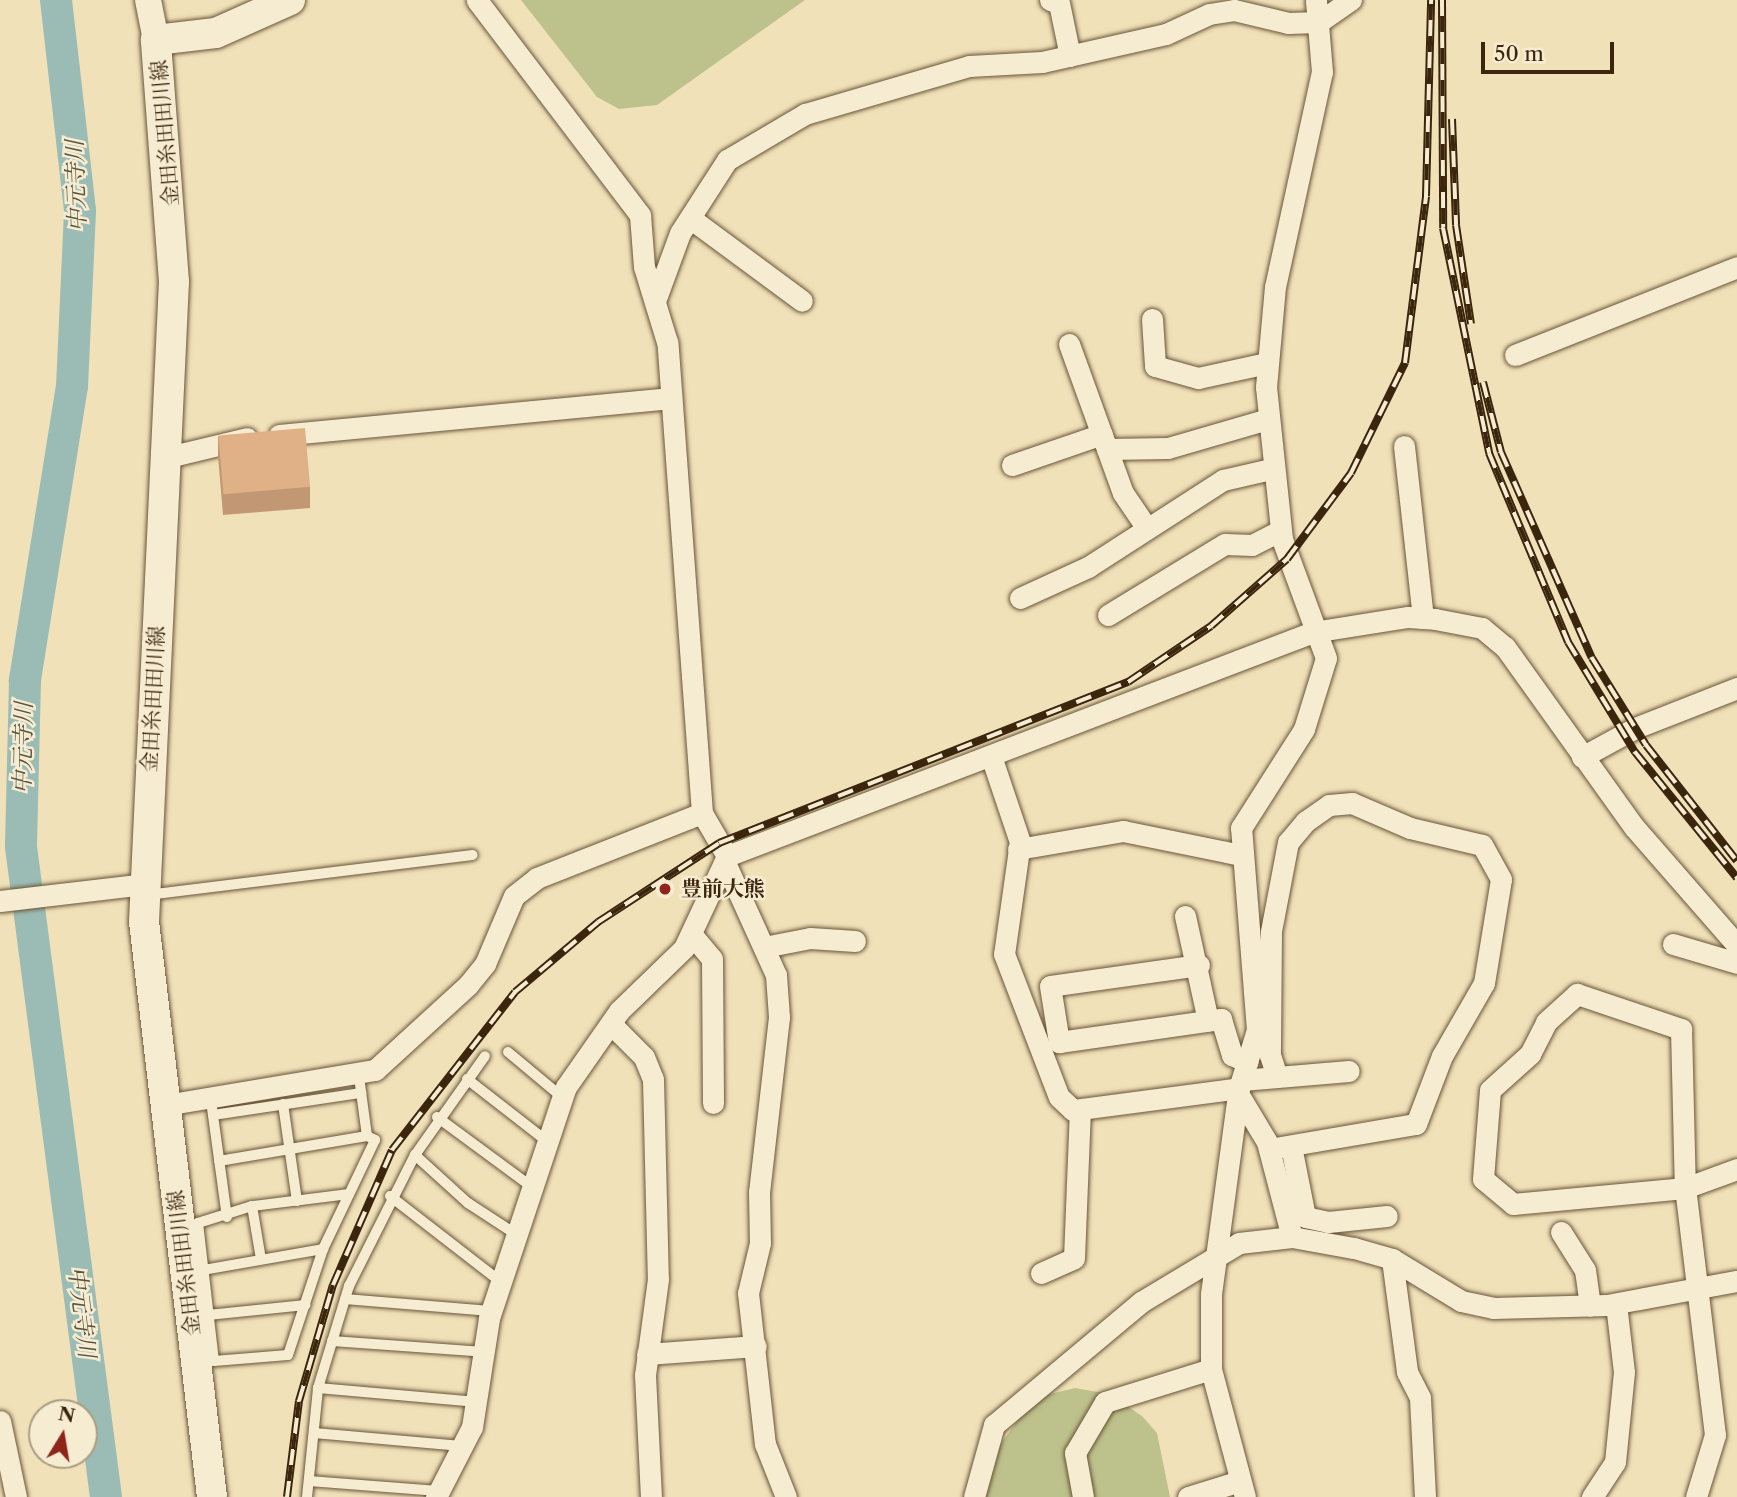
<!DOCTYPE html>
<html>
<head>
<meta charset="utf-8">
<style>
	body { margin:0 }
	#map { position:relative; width:1737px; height:1497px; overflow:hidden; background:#f1e1b9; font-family:"Libre Caslon Text","Noto Serif JP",serif }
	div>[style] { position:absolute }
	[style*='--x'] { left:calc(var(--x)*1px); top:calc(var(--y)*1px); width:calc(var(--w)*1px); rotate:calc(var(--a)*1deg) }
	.green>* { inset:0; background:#bdc28c }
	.river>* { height:32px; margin:-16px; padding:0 16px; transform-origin:16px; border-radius:16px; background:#9bbcb5 }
	.roads { filter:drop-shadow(0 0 2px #685538) drop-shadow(0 0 2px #685538) }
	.service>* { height:10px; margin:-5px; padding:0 5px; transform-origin:5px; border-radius:5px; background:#f6ecd2 }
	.minor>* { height:21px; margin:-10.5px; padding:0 10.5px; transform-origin:10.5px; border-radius:10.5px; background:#f6ecd2 }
	.tertiary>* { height:26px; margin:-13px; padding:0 13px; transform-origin:13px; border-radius:13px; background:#f6ecd2 }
	.secondary>* { height:30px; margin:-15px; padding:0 15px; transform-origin:15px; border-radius:15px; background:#f6ecd2 }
	.rail>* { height:8px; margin-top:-4px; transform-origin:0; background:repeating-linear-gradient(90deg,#f6ecd2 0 16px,#3b260d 0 32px); box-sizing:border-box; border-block:2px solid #3b260d }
	.wall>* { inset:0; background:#c19873 }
	.building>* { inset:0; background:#e0b186; transform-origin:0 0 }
	.dots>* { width:19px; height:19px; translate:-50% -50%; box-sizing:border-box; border:4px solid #f6ecd2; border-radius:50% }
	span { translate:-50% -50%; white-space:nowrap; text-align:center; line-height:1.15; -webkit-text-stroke:5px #f6ecd2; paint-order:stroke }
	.street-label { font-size:21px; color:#3b260d }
	.poi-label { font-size:21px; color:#3b260d; font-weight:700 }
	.left { translate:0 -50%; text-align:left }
	.water-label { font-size:23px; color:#58533f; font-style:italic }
	.north { position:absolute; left:28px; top:1399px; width:70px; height:70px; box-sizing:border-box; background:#f6ecd2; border:2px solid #ab9d83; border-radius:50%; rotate:11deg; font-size:19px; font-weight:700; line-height:28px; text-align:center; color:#3b260d }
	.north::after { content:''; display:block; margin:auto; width:24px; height:32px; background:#8f2418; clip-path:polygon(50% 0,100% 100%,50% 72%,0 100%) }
	.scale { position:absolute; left:1481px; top:42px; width:133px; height:32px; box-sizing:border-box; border:4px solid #3b260d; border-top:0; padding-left:9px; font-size:21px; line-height:24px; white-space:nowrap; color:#3b260d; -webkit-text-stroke:5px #f6ecd2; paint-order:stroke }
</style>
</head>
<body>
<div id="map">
	<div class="green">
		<div style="clip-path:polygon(521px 0,805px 0,657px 105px,619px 109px,597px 97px)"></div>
		<div style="clip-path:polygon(1075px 1388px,1109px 1394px,1142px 1416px,1157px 1433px,1170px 1497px,963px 1497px,1028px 1406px,1042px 1396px)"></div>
	</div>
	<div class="river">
		<div style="--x:56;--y:0;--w:212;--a:83.5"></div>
		<div style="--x:80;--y:211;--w:175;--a:92.6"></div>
		<div style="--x:72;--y:386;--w:299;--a:99.1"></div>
		<div style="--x:25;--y:681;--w:166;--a:91.4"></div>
		<div style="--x:21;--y:847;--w:656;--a:82.55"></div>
	</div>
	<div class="roads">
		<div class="service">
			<div style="--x:147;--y:895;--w:328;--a:-7"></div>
			<div style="--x:508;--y:1052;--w:70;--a:39.8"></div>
			<div style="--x:467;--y:1079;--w:103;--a:37.9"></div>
			<div style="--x:283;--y:1104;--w:98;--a:81.8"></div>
			<div style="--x:212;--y:1108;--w:110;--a:82.2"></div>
			<div style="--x:213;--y:1115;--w:150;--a:-8.5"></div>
			<div style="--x:437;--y:1117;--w:118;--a:36.4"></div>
			<div style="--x:415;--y:1155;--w:72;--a:42.2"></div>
			<div style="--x:468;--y:1203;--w:59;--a:33.1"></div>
			<div style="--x:219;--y:1161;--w:150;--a:-9.6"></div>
			<div style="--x:349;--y:1194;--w:98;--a:172.9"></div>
			<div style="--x:252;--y:1206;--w:57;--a:162.5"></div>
			<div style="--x:198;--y:1223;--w:139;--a:83.4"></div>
			<div style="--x:214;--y:1361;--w:74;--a:-4.6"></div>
			<div style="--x:288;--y:1355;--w:112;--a:-71.7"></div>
			<div style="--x:323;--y:1249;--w:121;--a:-64.5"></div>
			<div style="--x:375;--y:1140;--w:9;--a:-153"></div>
			<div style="--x:367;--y:1136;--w:60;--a:-97.7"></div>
			<div style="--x:390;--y:1196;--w:140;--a:37.8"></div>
			<div style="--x:252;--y:1206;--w:54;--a:80.4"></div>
			<div style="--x:203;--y:1270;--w:122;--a:-9.9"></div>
			<div style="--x:345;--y:1299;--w:146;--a:4.7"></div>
			<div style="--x:208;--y:1315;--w:98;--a:-5.9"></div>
			<div style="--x:332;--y:1341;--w:152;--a:4.1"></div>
			<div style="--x:318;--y:1388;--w:160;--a:5"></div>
			<div style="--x:314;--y:1433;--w:151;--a:5"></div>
			<div style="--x:309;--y:1481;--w:130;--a:4.4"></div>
			<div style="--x:307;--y:1497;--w:110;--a:-84.2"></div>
			<div style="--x:318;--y:1388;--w:107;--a:-73.1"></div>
			<div style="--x:349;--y:1286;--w:147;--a:-63.3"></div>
			<div style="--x:415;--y:1155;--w:121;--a:-54.7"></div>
		</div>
		<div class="minor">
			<div style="--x:1050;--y:0;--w:9;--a:18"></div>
			<div style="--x:1059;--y:3;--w:54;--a:78.3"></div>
			<div style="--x:690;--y:218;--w:139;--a:36.5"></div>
			<div style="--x:655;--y:301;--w:72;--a:-69.8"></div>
			<div style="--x:680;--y:233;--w:87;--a:-57.2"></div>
			<div style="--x:727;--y:160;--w:91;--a:-30.5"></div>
			<div style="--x:805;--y:114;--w:171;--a:-16.3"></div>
			<div style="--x:969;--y:66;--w:73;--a:-3.1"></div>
			<div style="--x:1042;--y:62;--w:127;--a:-12.7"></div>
			<div style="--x:1166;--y:34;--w:47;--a:-24.9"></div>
			<div style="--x:1209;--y:14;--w:25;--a:-9"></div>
			<div style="--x:1234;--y:10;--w:56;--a:13.5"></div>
			<div style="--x:1288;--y:23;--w:31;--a:-2"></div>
			<div style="--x:1319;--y:22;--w:39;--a:-35"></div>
			<div style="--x:1152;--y:319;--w:47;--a:86.3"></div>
			<div style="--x:1155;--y:366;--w:45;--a:15.6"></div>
			<div style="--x:1198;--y:378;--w:71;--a:-12.3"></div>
			<div style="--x:1069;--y:344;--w:158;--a:70.1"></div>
			<div style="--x:1123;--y:493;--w:41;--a:55.9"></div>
			<div style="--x:1515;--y:355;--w:239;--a:-21.6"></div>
			<div style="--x:279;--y:435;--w:394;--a:-5.4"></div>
			<div style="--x:1404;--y:446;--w:173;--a:83.7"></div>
			<div style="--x:1107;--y:449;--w:61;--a:-0.9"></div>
			<div style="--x:1168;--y:448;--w:104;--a:-16.2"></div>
			<div style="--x:168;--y:457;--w:81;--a:-13.5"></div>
			<div style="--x:1012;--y:465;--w:95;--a:-19"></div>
			<div style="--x:1020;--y:598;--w:75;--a:-24.5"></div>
			<div style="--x:1088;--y:567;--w:161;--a:-32.8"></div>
			<div style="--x:1223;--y:480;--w:49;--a:-12.9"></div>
			<div style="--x:1108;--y:615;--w:137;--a:-31.3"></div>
			<div style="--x:1225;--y:544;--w:27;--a:2"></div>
			<div style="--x:1252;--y:545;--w:31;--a:-27"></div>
			<div style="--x:991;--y:756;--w:91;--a:71.4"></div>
			<div style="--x:1020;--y:842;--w:113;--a:98.1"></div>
			<div style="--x:1004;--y:954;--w:153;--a:69"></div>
			<div style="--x:1059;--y:1097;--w:19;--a:43"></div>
			<div style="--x:1073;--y:1110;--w:167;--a:-7.5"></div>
			<div style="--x:1582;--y:757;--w:60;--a:-28.7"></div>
			<div style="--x:1635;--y:728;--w:110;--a:-21.4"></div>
			<div style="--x:1018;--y:849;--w:107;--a:-9.7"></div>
			<div style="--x:1123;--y:831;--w:120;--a:11.5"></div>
			<div style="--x:727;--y:856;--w:627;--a:-20.92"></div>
			<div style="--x:1313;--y:632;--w:96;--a:-9"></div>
			<div style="--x:1408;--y:617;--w:27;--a:4"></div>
			<div style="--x:1435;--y:619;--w:48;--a:10.8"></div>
			<div style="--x:1482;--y:628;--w:30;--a:40"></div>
			<div style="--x:1505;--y:647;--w:221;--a:54.4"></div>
			<div style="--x:1634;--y:827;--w:157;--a:48.9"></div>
			<div style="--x:727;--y:867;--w:119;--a:65.6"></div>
			<div style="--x:776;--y:975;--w:42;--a:85.9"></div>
			<div style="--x:779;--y:1017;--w:176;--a:96.5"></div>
			<div style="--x:759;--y:1192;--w:51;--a:88.9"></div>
			<div style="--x:760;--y:1243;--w:51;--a:103.5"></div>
			<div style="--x:748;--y:1293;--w:152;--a:83.6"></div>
			<div style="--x:765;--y:1444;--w:57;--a:68.4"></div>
			<div style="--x:0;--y:901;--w:145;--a:-6.7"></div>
			<div style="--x:1185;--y:916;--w:107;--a:77.6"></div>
			<div style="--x:692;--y:935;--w:31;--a:50"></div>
			<div style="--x:712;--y:959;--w:144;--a:89.6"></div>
			<div style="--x:1673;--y:944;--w:67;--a:16.5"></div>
			<div style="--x:764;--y:947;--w:47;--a:-11.1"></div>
			<div style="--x:810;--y:938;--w:45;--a:3.8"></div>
			<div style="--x:1199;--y:965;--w:150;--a:172"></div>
			<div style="--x:1050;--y:986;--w:57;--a:80.9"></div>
			<div style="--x:1059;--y:1042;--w:164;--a:-8.1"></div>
			<div style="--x:1221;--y:1019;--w:38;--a:73"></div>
			<div style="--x:1232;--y:1055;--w:17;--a:25"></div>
			<div style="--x:1577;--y:994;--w:110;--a:18.6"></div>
			<div style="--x:1681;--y:1029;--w:159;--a:88.6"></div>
			<div style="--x:1685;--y:1188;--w:173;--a:174.7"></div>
			<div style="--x:1513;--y:1204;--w:39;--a:-140"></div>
			<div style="--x:1483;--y:1179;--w:89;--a:-85.5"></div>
			<div style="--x:1490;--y:1090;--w:54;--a:-42"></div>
			<div style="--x:1530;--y:1054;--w:36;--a:-63"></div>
			<div style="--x:1546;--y:1022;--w:42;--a:-42.1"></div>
			<div style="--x:612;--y:1025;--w:45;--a:45"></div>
			<div style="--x:644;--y:1057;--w:24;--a:68"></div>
			<div style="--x:653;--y:1079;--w:200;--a:88.6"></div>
			<div style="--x:658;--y:1279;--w:97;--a:97.7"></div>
			<div style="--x:645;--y:1375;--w:122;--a:87.2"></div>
			<div style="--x:1242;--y:1080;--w:107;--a:-4.8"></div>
			<div style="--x:1240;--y:1097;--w:52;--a:59"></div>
			<div style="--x:1267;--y:1142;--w:98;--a:75.3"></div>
			<div style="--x:165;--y:1105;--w:213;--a:-9.5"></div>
			<div style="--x:375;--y:1070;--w:126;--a:-42.4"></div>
			<div style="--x:468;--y:985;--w:27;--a:-51"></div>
			<div style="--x:485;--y:964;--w:74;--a:-66.9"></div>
			<div style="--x:514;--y:896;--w:29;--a:-38"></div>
			<div style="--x:537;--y:878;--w:177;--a:-21.5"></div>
			<div style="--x:1291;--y:1146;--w:72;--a:78.8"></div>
			<div style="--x:1305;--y:1217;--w:24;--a:12"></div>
			<div style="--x:1328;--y:1222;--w:59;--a:-5.8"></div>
			<div style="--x:1269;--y:1149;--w:149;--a:-9.7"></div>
			<div style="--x:1416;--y:1124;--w:73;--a:-69.1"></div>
			<div style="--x:1442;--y:1056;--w:84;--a:-60.1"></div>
			<div style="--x:1484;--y:983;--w:105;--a:-80.7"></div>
			<div style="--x:1501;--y:879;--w:39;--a:-119"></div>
			<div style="--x:1482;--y:845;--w:74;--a:-166.7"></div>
			<div style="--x:1410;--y:828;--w:63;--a:-156.7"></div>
			<div style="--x:1352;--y:803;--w:23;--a:175"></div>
			<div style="--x:1329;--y:805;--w:29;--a:145"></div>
			<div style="--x:1305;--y:822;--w:26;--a:130"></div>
			<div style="--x:1288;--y:842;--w:91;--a:100.8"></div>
			<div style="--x:1271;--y:931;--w:124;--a:90.5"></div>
			<div style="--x:1270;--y:1055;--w:23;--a:72"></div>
			<div style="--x:1561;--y:1232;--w:45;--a:57.7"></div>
			<div style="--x:1585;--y:1270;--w:36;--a:82"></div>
			<div style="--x:1392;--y:1259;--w:114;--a:82.4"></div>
			<div style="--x:1407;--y:1372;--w:29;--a:63"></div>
			<div style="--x:1420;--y:1398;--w:99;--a:87.1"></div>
			<div style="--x:1041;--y:1273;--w:36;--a:-24"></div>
			<div style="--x:1074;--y:1258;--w:148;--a:-87.7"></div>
			<div style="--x:647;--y:1354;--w:109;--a:-4.2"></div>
			<div style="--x:0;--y:1421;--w:78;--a:78.1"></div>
			<div style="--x:436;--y:1497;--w:79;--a:-62.8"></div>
			<div style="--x:472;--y:1427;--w:110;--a:-81.1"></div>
			<div style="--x:489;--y:1318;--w:243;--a:-71.6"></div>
			<div style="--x:566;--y:1087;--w:93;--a:-55.1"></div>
			<div style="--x:619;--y:1011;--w:91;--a:-44.1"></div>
			<div style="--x:684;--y:948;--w:102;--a:-64.9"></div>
			<div style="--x:727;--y:856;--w:50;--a:-120.2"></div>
			<div style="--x:702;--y:813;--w:472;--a:-94.2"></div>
			<div style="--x:667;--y:342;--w:78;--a:-107"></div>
			<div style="--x:644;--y:267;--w:52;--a:-94.4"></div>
			<div style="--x:640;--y:215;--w:270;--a:-127.2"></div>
			<div style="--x:974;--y:1497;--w:75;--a:-74.5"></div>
			<div style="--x:994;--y:1425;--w:192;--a:-39.9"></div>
			<div style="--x:1141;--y:1302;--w:114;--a:-31"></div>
			<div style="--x:1239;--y:1243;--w:53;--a:-6.5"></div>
			<div style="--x:1292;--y:1237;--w:63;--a:10.1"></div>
			<div style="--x:1354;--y:1248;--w:40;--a:16"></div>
			<div style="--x:1392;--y:1259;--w:81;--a:31.3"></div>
			<div style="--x:1461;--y:1301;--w:33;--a:12"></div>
			<div style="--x:1493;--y:1308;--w:114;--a:-1.5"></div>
			<div style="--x:1607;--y:1305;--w:132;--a:-10.5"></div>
			<div style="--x:1083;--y:1497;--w:45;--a:-100.3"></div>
			<div style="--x:1075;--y:1453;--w:59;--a:-59.5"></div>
			<div style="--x:1105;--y:1402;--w:111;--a:-17.3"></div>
			<div style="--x:1188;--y:1497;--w:54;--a:-17.1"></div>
			<div style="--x:1245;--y:1497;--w:132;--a:-104.9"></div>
			<div style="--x:1211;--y:1369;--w:75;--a:-90"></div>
			<div style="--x:1211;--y:1294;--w:208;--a:-82.3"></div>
			<div style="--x:1239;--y:1088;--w:61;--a:-72.8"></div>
			<div style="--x:1257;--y:1030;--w:203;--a:-94.5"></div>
			<div style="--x:1241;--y:828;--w:117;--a:-57.5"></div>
			<div style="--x:1304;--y:729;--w:74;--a:-72.8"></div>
			<div style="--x:1326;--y:658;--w:127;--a:-110.3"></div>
			<div style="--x:1282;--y:539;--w:153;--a:-96"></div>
			<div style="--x:1266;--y:387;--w:100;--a:-84.9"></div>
			<div style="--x:1275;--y:287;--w:220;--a:-77.7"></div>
			<div style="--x:1322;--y:72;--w:72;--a:-94.8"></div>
			<div style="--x:1592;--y:1497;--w:42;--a:-56.7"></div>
			<div style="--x:1615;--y:1462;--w:90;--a:-84.3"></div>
			<div style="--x:1624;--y:1372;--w:68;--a:-96.7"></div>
			<div style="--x:1696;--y:1497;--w:65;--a:-73"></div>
			<div style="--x:1715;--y:1435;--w:249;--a:-96.9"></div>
			<div style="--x:1685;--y:1188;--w:55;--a:-20.1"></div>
		</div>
		<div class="tertiary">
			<div style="--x:148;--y:0;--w:41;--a:78.7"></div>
		</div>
		<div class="secondary">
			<div style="--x:212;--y:1497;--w:579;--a:-96.74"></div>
			<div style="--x:144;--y:922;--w:641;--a:-87.32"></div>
			<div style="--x:174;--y:282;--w:243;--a:-94.3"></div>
			<div style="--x:156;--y:40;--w:60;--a:-6.7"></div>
			<div style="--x:216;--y:33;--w:81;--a:-24"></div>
		</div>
	</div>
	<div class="rail">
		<div style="--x:1442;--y:0;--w:228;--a:89.7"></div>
		<div style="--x:1443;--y:228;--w:230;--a:78.4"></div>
		<div style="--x:1489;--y:453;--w:205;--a:67.3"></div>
		<div style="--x:1568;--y:642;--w:129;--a:58.7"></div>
		<div style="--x:1635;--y:752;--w:162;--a:51"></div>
		<div style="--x:1452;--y:119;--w:106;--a:87.8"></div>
		<div style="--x:1456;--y:225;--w:100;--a:81.4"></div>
		<div style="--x:1483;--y:382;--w:72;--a:75.6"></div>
		<div style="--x:1501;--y:452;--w:225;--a:66.2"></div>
		<div style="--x:1592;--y:658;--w:102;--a:58.2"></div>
		<div style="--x:1646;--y:745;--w:147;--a:51.9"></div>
		<div style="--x:287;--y:1497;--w:97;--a:-82.9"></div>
		<div style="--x:299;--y:1401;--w:121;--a:-73.7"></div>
		<div style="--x:333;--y:1285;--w:147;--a:-66.4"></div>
		<div style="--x:392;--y:1150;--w:200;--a:-52.1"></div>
		<div style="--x:515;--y:992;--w:109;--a:-40.1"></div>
		<div style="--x:598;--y:922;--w:145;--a:-33.1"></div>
		<div style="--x:719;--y:843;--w:440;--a:-21.5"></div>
		<div style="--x:1128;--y:682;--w:100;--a:-34"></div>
		<div style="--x:1211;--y:626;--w:101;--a:-41.4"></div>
		<div style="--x:1287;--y:559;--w:107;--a:-53.3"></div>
		<div style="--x:1351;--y:473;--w:123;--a:-63.9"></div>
		<div style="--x:1405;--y:363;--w:168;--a:-82.8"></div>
		<div style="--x:1426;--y:196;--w:196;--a:-88.5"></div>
	</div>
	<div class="wall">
		<div style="clip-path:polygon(218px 436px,310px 487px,310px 508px,223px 515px,218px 456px)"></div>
	</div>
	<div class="building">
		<div style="left:305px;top:428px;width:59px;height:87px;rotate:85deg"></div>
	</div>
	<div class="dots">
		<div style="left:665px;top:889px;background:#8f2418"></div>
	</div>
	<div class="street-label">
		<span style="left:165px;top:133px;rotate:-95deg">金田糸田田川線</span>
		<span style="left:153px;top:699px;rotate:-87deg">金田糸田田川線</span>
		<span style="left:184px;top:1263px;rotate:-97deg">金田糸田田川線</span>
	</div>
	<div class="poi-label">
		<span class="left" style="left:681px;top:889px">豊前大熊</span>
	</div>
	<div class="water-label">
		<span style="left:76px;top:186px;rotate:-92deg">中元寺川</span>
		<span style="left:23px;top:748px;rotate:-89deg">中元寺川</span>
		<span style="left:82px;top:1312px;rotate:83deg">中元寺川</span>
	</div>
	<div class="north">N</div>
	<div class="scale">50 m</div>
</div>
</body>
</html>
